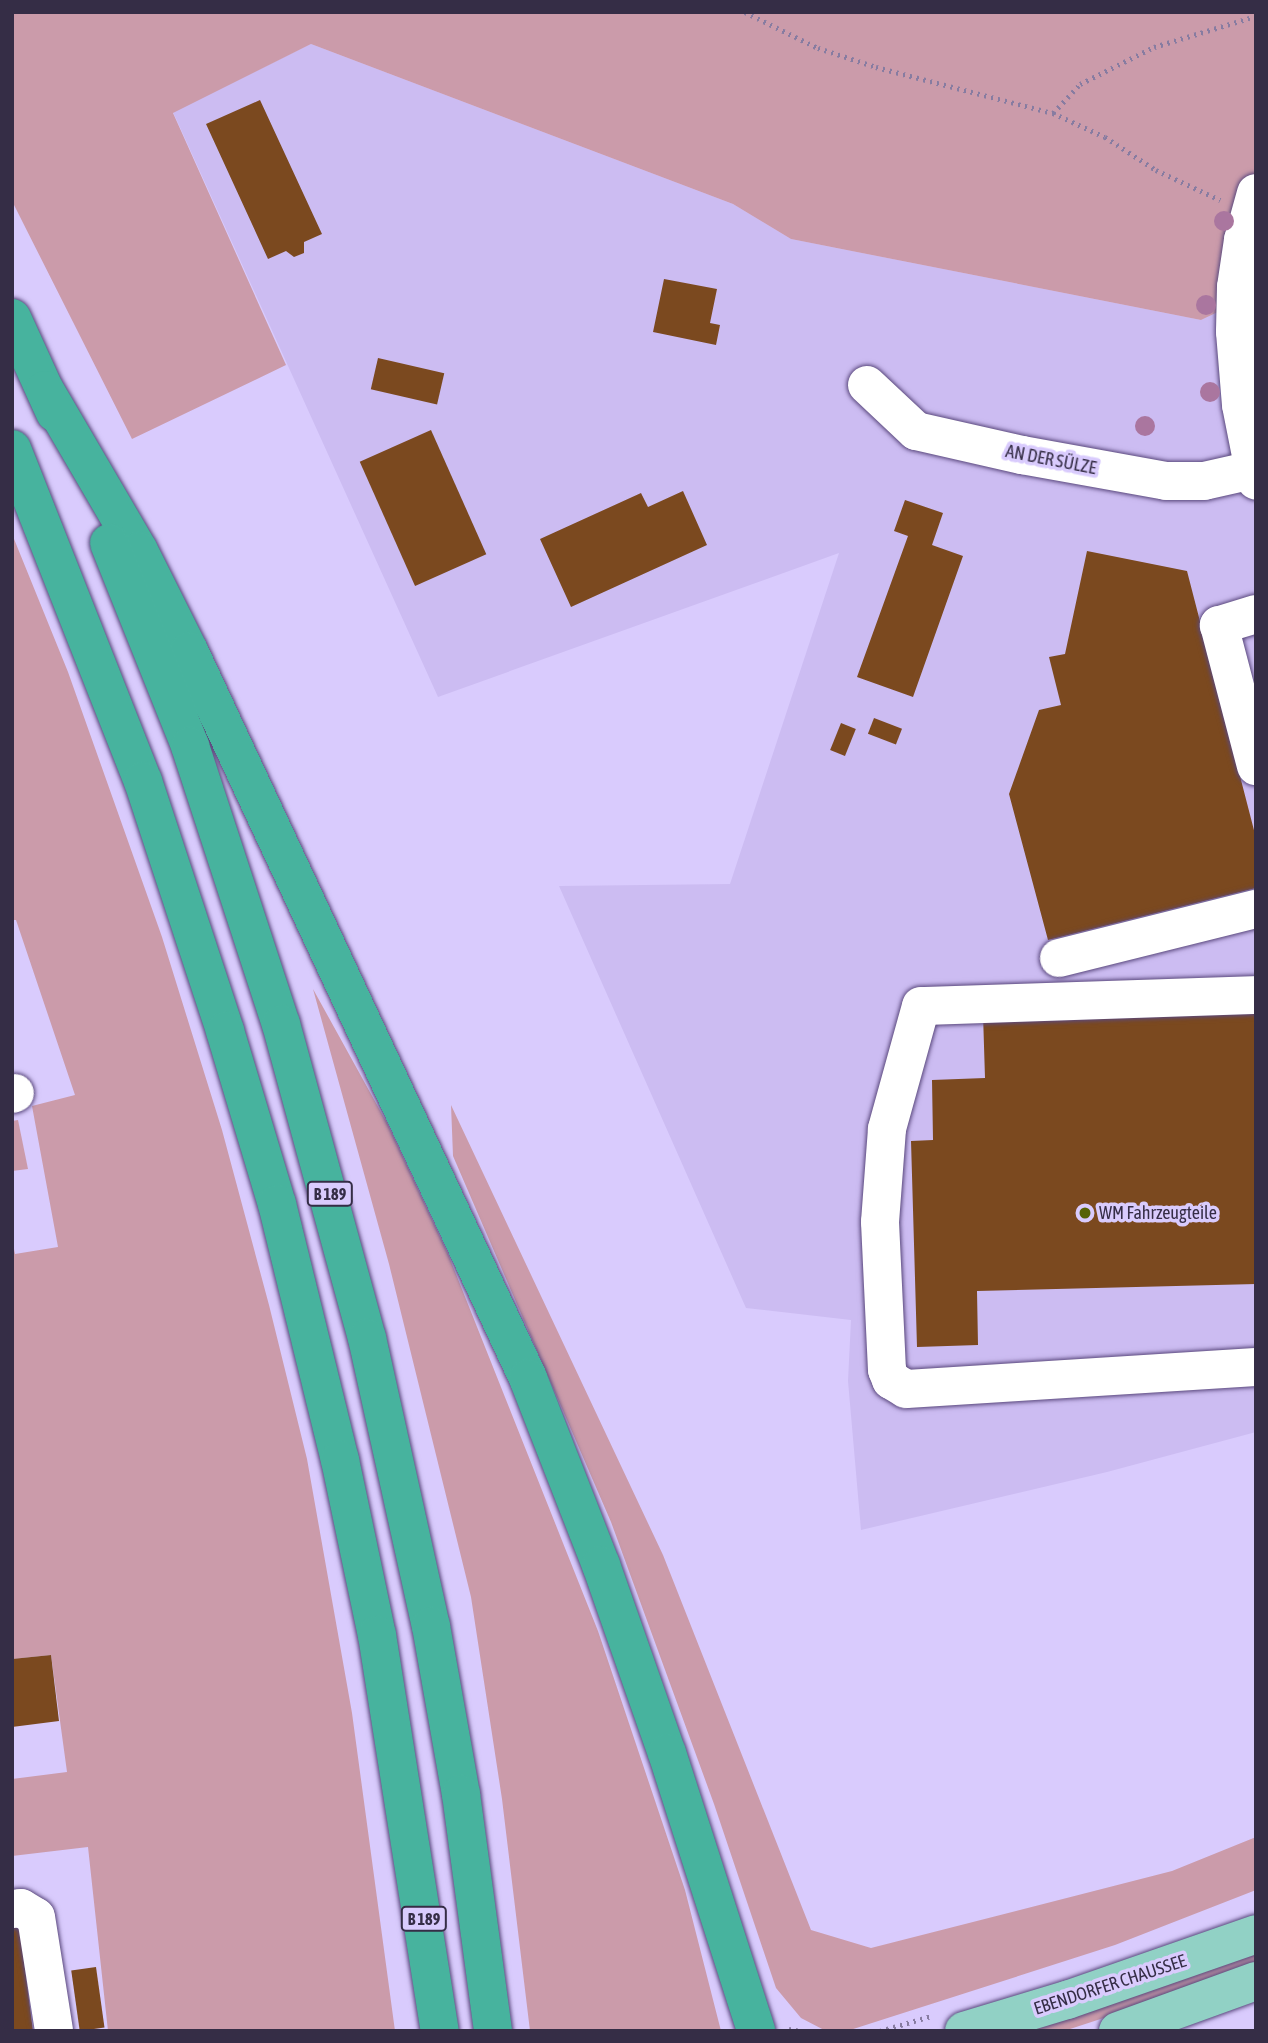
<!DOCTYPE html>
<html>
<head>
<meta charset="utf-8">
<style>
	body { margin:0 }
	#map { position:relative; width:1268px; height:2043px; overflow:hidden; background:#d9cbfd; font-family:"Asap Condensed",sans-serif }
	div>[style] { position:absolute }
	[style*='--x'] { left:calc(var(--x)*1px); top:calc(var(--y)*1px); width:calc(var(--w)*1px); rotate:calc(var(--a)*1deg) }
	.built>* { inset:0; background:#ccbcf2 }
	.green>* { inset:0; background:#cb9baa }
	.building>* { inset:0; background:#7b491f; transform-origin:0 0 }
	.path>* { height:4.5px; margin-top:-2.25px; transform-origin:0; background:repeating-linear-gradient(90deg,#877ca1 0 2px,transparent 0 7px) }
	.roads { filter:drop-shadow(0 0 2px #5a487d) drop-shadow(0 0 2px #5a487d) }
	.minor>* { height:38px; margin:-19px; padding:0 19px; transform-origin:19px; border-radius:19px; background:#fff }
	.major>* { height:38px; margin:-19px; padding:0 19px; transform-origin:19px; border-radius:19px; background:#91d1c5 }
	.highway>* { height:38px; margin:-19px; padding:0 19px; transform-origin:19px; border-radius:19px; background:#47b39e }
	.trees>* { width:20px; height:20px; margin:-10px; border-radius:50%; background:#aa769f }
	.dots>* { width:19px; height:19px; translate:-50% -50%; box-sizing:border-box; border:4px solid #d9cbfd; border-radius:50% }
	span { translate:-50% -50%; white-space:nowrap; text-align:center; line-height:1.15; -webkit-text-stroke:7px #d9cbfd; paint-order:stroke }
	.shield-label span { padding:2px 5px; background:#d9cbfd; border:2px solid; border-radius:5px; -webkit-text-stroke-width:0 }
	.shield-label { font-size:16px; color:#352d46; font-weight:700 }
	.street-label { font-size:18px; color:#352d46 }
	.poi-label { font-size:18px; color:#352d46 }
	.left { translate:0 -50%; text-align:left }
	.frame { position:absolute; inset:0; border:14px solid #352d46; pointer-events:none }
</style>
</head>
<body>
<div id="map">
	<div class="built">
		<div style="clip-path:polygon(311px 44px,733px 204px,791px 239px,1201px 320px,1256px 294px,1256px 1432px,1107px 1472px,861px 1530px,848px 1381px,851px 1320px,746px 1308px,559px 886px,730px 884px,839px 553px,438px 697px,173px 112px)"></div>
	</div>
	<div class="green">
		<div style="clip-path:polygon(12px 12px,1256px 12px,1256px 294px,1201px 320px,791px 239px,733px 204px,311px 44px,173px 113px,286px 365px,132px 439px,12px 201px)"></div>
		<div style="clip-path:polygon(12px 534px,68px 672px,162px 937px,222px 1130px,269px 1305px,307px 1459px,352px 1713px,395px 2031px,108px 2031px,88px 1847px,12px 1856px,12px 1779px,67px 1772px,51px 1655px,12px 1659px,12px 1239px,15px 1254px,58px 1247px,32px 1106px,75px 1095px,16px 920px,12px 920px)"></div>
		<div style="clip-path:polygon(313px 989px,387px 1123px,448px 1254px,598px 1631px,685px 1890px,721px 2031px,530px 2031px,502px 1799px,471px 1597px,389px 1264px)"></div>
		<div style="clip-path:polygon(451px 1105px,663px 1555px,811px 1930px,871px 1948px,1172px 1871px,1256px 1837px,1256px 1890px,1115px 1945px,847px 2031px,826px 2031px,801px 2018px,776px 1988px,714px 1804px,611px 1522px,453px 1156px)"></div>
		<div style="clip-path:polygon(18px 1120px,28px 1169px,12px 1171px,12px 1121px)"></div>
		<div style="clip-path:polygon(1256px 1951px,1256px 1963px,1134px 2008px,1064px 2031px,1020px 2031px)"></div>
	</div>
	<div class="building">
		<div style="clip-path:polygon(260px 100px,322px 234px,304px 242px,304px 253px,294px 257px,286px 251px,268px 259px,206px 124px)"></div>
		<div style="clip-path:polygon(664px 279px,717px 289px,710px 323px,720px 325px,716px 345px,653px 332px)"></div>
		<div style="left:378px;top:358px;width:68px;height:32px;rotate:13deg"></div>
		<div style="left:431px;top:430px;width:136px;height:78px;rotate:66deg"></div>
		<div style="clip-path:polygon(683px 491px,707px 545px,571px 607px,540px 539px,641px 493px,648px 507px)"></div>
		<div style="clip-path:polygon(905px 500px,943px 513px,932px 545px,963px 556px,913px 697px,857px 677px,908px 536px,894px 531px)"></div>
		<div style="clip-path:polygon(1087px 551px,1187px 571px,1256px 838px,1256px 888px,1048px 940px,1009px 794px,1039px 710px,1061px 705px,1049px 657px,1065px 654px)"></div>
		<div style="left:874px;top:718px;width:30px;height:17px;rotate:21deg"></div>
		<div style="left:841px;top:723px;width:16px;height:29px;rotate:22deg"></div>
		<div style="clip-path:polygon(1256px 1007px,1256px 1284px,977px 1291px,978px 1345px,917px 1347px,911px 1141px,933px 1140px,932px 1080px,985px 1078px,983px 1014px)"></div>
		<div style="clip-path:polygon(51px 1655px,59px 1721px,12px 1727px,12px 1659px)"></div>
		<div style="clip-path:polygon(12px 1922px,19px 1922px,33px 2031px,12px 2031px)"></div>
		<div style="left:96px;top:1967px;width:61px;height:25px;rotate:82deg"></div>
	</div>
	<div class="path">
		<div style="--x:745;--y:12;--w:81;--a:26.3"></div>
		<div style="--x:818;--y:48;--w:61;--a:18.1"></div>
		<div style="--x:876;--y:67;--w:183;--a:14.6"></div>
		<div style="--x:1053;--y:113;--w:57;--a:24.8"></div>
		<div style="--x:1105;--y:137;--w:61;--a:32.9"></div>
		<div style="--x:1156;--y:170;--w:71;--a:25.1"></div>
		<div style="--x:1053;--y:113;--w:40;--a:-47"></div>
		<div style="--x:1080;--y:84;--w:83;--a:-26.6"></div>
		<div style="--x:1154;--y:47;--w:107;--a:-16.9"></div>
		<div style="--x:789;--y:2029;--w:12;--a:9"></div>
		<div style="--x:880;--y:2031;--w:53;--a:-16.4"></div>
	</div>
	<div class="roads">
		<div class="minor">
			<div style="--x:1256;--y:193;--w:49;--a:105.5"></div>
			<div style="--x:1243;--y:240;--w:48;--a:98.5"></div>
			<div style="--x:1236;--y:287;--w:45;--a:91.3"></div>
			<div style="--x:1235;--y:332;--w:73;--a:85.3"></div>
			<div style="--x:1241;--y:405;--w:77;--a:78.8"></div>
			<div style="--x:867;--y:385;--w:67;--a:43.2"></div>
			<div style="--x:916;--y:431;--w:109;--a:12.8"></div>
			<div style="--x:1022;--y:455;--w:146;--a:10.2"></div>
			<div style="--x:1166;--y:481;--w:38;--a:0"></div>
			<div style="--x:1204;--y:481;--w:50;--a:-12.7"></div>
			<div style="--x:1256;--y:614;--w:39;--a:163"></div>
			<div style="--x:1219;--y:625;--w:146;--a:75.3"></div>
			<div style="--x:1059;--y:958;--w:203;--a:-14"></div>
			<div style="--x:1256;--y:995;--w:335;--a:178.1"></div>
			<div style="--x:921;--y:1006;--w:128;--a:105.5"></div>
			<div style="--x:887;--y:1129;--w:93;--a:94.3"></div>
			<div style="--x:880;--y:1222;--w:148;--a:87.3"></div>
			<div style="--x:887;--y:1370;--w:11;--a:68"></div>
			<div style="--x:891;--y:1380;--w:17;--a:31"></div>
			<div style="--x:906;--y:1389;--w:351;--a:-3.6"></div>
			<div style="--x:12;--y:1094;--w:3;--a:-18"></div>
			<div style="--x:12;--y:1909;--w:9;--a:-6"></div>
			<div style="--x:21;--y:1908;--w:17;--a:31"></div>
			<div style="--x:36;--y:1917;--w:115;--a:81"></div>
		</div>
		<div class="major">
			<div style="--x:964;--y:2031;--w:108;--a:-16.8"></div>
			<div style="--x:1067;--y:2000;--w:200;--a:-19.2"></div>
			<div style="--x:1118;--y:2031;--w:147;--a:-19.9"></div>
		</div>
		<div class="highway">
			<div style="--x:12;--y:318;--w:104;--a:65.6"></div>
			<div style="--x:45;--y:390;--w:186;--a:59.7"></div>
			<div style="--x:139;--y:551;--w:112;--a:63.4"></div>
			<div style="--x:189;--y:651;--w:802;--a:65"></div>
			<div style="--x:528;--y:1378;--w:201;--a:68.7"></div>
			<div style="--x:601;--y:1565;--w:199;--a:70.7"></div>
			<div style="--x:667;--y:1753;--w:292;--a:72.2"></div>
			<div style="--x:12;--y:449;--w:357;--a:68.5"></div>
			<div style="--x:143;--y:781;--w:263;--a:71.8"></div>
			<div style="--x:225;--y:1031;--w:181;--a:73.3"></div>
			<div style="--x:277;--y:1204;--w:264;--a:76.2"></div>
			<div style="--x:340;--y:1460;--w:179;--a:78.1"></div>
			<div style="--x:377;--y:1635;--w:401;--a:81"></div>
			<div style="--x:109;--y:543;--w:219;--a:68.2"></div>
			<div style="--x:190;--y:746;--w:293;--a:71.9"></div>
			<div style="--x:281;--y:1024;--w:326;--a:74.7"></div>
			<div style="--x:367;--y:1338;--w:295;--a:77.5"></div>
			<div style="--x:431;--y:1626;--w:171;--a:79.9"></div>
			<div style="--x:461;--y:1794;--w:239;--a:82.3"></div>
		</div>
	</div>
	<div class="trees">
		<div style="left:1224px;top:221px"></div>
		<div style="left:1206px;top:305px"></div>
		<div style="left:1210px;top:392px"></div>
		<div style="left:1145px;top:426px"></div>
	</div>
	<div class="dots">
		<div style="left:1085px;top:1213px;background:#566305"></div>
	</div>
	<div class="shield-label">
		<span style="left:330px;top:1194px">B 189</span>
		<span style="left:424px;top:1919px">B 189</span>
	</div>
	<div class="street-label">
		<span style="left:1051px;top:460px;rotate:11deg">AN DER SÜLZE</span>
		<span style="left:1110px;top:1985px;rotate:-18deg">EBENDORFER CHAUSSEE</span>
	</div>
	<div class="poi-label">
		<span class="left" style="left:1099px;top:1213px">WM Fahrzeugteile</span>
	</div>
	<div class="frame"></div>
</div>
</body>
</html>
